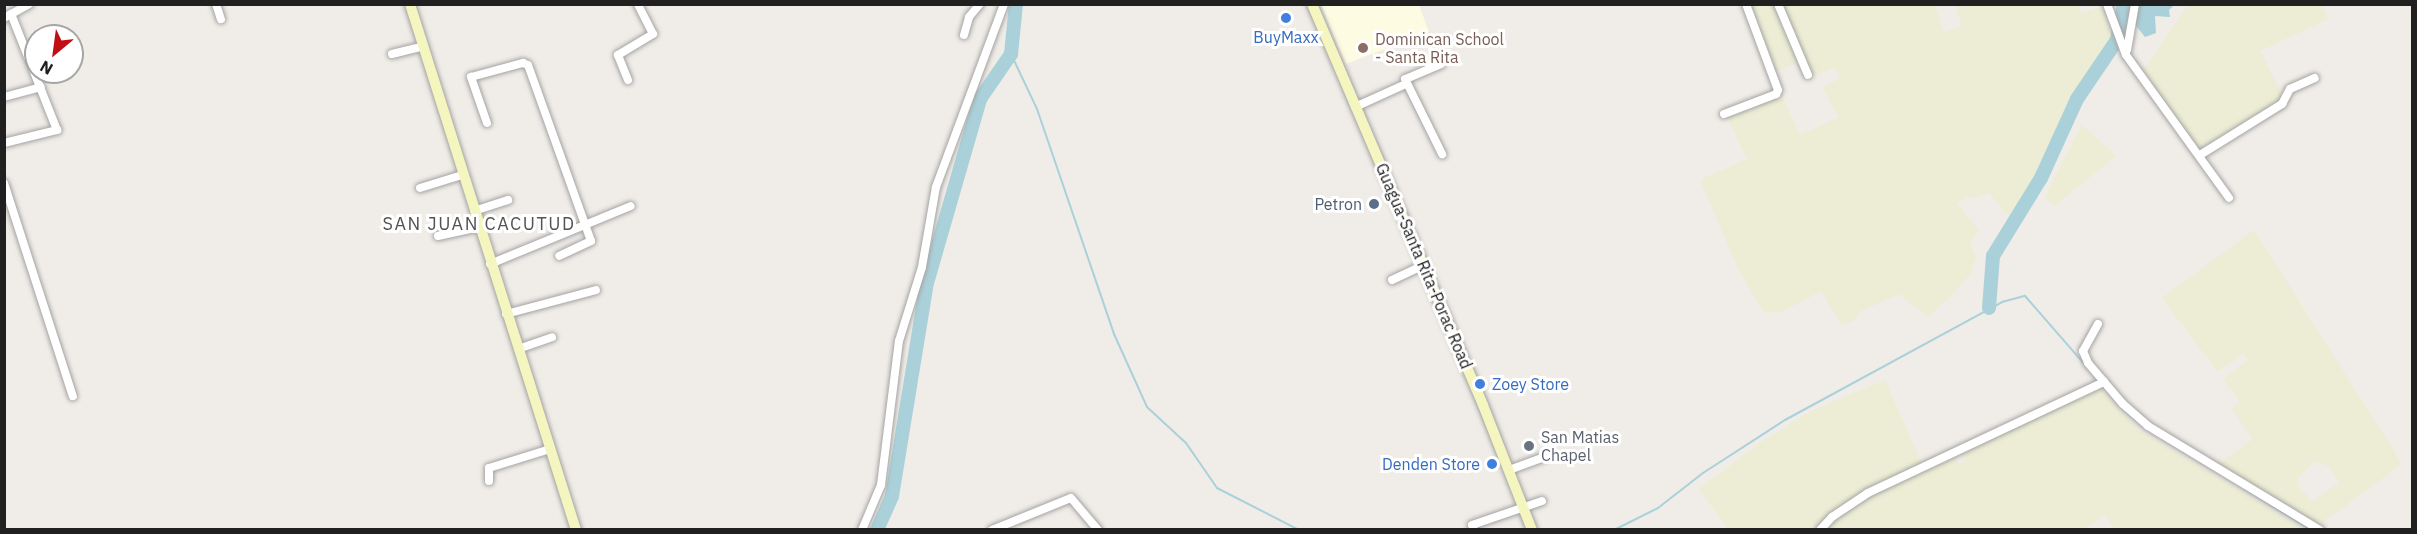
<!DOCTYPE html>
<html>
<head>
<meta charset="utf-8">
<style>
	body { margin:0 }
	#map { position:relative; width:2417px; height:534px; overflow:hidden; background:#f0ece7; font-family:"IBM Plex Sans",sans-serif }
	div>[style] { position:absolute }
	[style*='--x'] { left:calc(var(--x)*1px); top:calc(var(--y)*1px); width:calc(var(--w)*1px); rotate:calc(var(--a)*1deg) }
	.education>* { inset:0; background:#fdfce2 }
	.farmland>* { inset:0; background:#ecedd4 }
	.water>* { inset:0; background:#aad1da }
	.stream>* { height:2px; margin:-1px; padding:0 1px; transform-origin:1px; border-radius:1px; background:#aad1da }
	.river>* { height:14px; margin:-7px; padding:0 7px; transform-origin:7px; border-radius:7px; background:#aad1da }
	.roads { filter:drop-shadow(0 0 2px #a4a4a4) drop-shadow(0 0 2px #a4a4a4) }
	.street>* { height:8px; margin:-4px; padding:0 4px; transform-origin:4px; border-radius:4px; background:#fff }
	.secondary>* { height:10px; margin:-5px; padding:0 5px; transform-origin:5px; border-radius:5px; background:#f4f5bf }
	.dots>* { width:16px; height:16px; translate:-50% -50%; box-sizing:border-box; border:3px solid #fff; border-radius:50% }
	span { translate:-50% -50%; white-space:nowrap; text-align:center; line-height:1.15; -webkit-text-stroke:6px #fff; paint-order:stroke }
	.shop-label { font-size:16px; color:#366cbe }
	.left { translate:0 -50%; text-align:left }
	.right { translate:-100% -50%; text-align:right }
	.education-label { font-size:16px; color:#785e54 }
	.service-label { font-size:16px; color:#4e5e75 }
	.street-label { font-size:16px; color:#202020 }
	.worship-label { font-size:16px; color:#5b616d }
	.neighbourhood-label { font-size:18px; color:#535353; letter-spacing:1.5px }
	.frame { position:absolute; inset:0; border:6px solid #202020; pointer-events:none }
	.north { position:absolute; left:24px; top:24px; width:60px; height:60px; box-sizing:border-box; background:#fff; border:2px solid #a6a6a6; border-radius:50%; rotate:209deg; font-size:16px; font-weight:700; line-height:24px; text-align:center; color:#202020 }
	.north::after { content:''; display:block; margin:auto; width:21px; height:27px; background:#c20e13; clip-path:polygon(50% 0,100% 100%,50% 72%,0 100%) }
</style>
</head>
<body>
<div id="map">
	<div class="education">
		<div style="clip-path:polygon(1321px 5px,1419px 5px,1429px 32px,1346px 64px)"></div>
	</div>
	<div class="farmland">
		<div style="clip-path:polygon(1743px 5px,1935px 5px,1944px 32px,1962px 26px,1955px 5px,2078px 5px,2081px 13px,2101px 7px,2113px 38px,2075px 99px,2043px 170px,2013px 221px,1989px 193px,1974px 198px,1966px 196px,1957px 204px,1979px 230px,1970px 245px,1976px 257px,1971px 273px,1952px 295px,1928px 317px,1899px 294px,1861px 311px,1853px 321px,1842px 325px,1821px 291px,1781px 312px,1764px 313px,1739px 270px,1700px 180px,1747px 159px,1727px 117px,1782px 96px,1800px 135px,1839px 117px,1822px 87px,1840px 79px,1835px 67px,1813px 76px,1802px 61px,1770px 74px)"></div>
		<div style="clip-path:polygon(2188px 5px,2322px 5px,2328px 19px,2260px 51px,2281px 92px,2280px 103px,2200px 151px,2142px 72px)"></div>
		<div style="clip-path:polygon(2082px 124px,2116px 156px,2054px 206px,2045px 197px)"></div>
		<div style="clip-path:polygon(evenodd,2254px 230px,2402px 464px,2318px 526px,2217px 465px,2253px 439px,2232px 409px,2240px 402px,2223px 379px,2248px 360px,2243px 354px,2218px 372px,2162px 298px,2254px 230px,2315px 461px,2328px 466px,2339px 483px,2313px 501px,2297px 485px,2298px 478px,2315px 461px)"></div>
		<div style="clip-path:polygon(1885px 380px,1922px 464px,1870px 486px,1810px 529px,1728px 529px,1699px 489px,1761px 442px,1811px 411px)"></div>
		<div style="clip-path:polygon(2098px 386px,2138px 430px,2304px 529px,2115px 529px,2105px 514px,2083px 530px,1829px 530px,1825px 524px,1848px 507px,1922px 470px,1955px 456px,1958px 463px,1966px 462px,1962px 453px)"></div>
	</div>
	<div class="water">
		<div style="clip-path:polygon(2138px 5px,2174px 5px,2169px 10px,2170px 17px,2155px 16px,2156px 33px,2145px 37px,2133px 22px)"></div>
	</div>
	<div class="stream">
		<div style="--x:1011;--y:54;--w:61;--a:64.7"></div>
		<div style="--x:1037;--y:109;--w:238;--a:71.1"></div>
		<div style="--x:1114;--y:334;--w:80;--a:65.7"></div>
		<div style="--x:1147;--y:407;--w:53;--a:42.7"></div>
		<div style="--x:1186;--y:443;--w:55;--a:55.4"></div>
		<div style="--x:1217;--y:488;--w:92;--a:27.1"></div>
		<div style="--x:2127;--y:412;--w:12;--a:42"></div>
		<div style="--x:2245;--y:489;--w:78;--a:31.8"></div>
		<div style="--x:1614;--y:530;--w:49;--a:-26.6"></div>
		<div style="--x:1658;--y:508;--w:57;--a:-37.9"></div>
		<div style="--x:1703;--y:473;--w:98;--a:-32.9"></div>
		<div style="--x:1785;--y:420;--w:247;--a:-28.5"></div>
		<div style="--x:2002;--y:302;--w:24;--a:-15"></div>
		<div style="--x:2025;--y:296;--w:93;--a:48.9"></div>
	</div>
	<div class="river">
		<div style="--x:1989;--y:308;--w:52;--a:-85.6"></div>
		<div style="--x:1993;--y:256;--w:92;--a:-58.4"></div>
		<div style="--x:2041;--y:178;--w:87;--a:-65.5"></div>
		<div style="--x:2077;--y:99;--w:71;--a:-55.9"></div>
		<div style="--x:2117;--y:40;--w:37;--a:-79"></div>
		<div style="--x:877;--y:530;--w:37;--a:-66"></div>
		<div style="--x:892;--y:496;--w:216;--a:-80.7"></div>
		<div style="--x:927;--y:283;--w:191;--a:-73.9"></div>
		<div style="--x:980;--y:99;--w:55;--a:-55.4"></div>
		<div style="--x:1011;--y:54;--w:50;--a:-84.3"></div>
	</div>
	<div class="roads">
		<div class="street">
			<div style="--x:216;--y:4;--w:16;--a:72"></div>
			<div style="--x:1778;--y:4;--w:77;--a:67.1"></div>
			<div style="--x:2107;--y:4;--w:54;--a:69.6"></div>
			<div style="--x:2126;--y:55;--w:176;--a:54.2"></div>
			<div style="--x:4;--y:18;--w:29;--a:-29"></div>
			<div style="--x:964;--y:35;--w:19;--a:-74"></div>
			<div style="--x:969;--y:17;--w:17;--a:-50"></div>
			<div style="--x:2127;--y:50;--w:47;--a:-80.1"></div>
			<div style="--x:392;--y:54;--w:32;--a:-14"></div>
			<div style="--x:1441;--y:64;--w:39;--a:157"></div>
			<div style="--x:1405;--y:79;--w:84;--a:63.7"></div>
			<div style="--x:628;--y:80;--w:27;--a:-112"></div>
			<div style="--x:618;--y:55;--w:41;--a:-31"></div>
			<div style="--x:653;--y:34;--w:34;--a:-117"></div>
			<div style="--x:4;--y:97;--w:38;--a:-15"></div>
			<div style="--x:1355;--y:107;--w:56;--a:-24.3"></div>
			<div style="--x:1724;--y:114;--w:56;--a:-21"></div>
			<div style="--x:1776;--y:94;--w:4;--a:-63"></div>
			<div style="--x:1778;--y:90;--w:92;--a:-110.4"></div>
			<div style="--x:487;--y:123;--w:49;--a:-109.2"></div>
			<div style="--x:471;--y:77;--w:54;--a:-15.1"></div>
			<div style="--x:523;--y:63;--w:5;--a:22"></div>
			<div style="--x:528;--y:65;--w:187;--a:70.3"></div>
			<div style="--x:591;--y:241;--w:35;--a:155"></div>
			<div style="--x:4;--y:143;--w:55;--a:-13.8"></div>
			<div style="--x:57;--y:130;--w:125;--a:-111.6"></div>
			<div style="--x:2200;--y:155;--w:97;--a:-31.9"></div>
			<div style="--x:2282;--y:104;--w:17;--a:-62"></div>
			<div style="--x:2290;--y:89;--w:27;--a:-24"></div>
			<div style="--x:4;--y:183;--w:224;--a:72.1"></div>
			<div style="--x:420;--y:188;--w:44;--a:-17.2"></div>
			<div style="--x:474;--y:211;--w:36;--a:-18"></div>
			<div style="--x:438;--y:236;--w:42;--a:-12.4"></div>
			<div style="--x:490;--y:264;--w:152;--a:-22.4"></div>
			<div style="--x:1392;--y:280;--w:35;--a:-25"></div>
			<div style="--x:506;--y:314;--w:93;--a:-14.9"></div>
			<div style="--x:2098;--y:324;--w:31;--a:119"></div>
			<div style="--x:2083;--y:351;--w:13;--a:67"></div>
			<div style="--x:2088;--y:363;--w:54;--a:49.5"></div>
			<div style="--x:2123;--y:404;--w:33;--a:41"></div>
			<div style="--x:2148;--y:426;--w:201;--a:31.2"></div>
			<div style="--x:518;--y:349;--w:36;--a:-19"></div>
			<div style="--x:1509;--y:470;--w:37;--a:-20"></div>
			<div style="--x:489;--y:481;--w:13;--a:-90"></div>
			<div style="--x:489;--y:468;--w:64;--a:-17.3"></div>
			<div style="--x:862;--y:530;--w:49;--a:-67.1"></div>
			<div style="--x:881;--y:485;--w:145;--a:-82.9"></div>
			<div style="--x:899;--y:341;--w:77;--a:-72.7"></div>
			<div style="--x:922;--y:267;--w:81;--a:-80.1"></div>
			<div style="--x:936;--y:187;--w:195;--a:-69.6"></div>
			<div style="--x:992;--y:530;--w:85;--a:-22.1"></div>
			<div style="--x:1071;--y:498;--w:42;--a:49.8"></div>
			<div style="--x:1474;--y:530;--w:5;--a:-112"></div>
			<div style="--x:1472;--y:525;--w:74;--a:-18.9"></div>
			<div style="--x:1820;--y:530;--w:18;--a:-47"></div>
			<div style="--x:1832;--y:517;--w:43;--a:-33.7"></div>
			<div style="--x:1868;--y:493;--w:261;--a:-25.2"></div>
		</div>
		<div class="secondary">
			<div style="--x:410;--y:4;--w:552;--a:72.48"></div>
			<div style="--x:1312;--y:4;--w:436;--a:66.9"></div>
			<div style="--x:1483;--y:405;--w:134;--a:68.6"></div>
		</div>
	</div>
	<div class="dots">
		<div style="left:1286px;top:18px;background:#3f7fe0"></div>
		<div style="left:1363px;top:48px;background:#8d6e63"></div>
		<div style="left:1374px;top:204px;background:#5c6f8a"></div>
		<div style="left:1480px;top:384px;background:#3f7fe0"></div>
		<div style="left:1529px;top:446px;background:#6b7280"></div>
		<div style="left:1492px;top:464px;background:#3f7fe0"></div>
	</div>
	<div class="shop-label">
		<span style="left:1286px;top:37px">BuyMaxx</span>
		<span class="left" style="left:1492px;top:384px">Zoey Store</span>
		<span class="right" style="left:1480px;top:464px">Denden Store</span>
	</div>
	<div class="education-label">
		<span class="left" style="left:1375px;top:48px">Dominican School<br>- Santa Rita</span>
	</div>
	<div class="service-label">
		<span class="right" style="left:1362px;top:204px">Petron</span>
	</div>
	<div class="street-label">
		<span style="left:1424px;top:266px;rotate:67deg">Guagua-Santa Rita-Porac Road</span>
	</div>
	<div class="worship-label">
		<span class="left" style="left:1541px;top:446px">San Matias<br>Chapel</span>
	</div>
	<div class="neighbourhood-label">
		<span style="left:479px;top:224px">SAN JUAN CACUTUD</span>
	</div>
	<div class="frame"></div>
	<div class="north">N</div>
</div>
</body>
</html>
